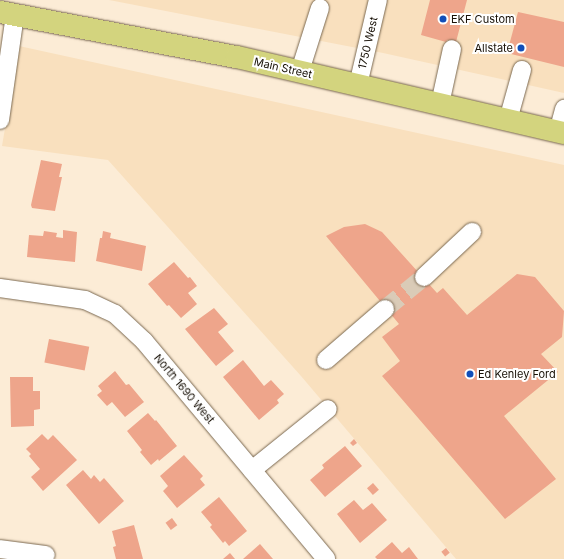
<!DOCTYPE html>
<html>
<head>
<meta charset="utf-8">
<style>
	body { margin:0 }
	#map { position:relative; width:564px; height:559px; overflow:hidden; background:#fcecd6; font-family:Inter,sans-serif }
	div>[style] { position:absolute }
	[style*='--x'] { left:calc(var(--x)*1px); top:calc(var(--y)*1px); width:calc(var(--w)*1px); rotate:calc(var(--a)*1deg) }
	.built>* { inset:0; background:#f9e0be }
	.building>* { inset:0; background:#eea58b; transform-origin:0 0 }
	.minor-tunnel>* { height:18px; margin-top:-9px; transform-origin:0; background:repeating-linear-gradient(90deg,#dacbb7 0 18px,transparent 0 27px) }
	.roads { filter:drop-shadow(0 0 1px #7a6850) drop-shadow(0 0 1px #7a6850) }
	.minor>* { height:18px; margin:-9px; padding:0 9px; transform-origin:9px; border-radius:9px; background:#fff }
	.major>* { height:22px; margin:-11px; padding:0 11px; transform-origin:11px; border-radius:11px; background:#d3d47e }
	.dots>* { width:11px; height:11px; translate:-50% -50%; box-sizing:border-box; border:2px solid #fff; border-radius:50% }
	span { translate:-50% -50%; white-space:nowrap; text-align:center; line-height:1.15; -webkit-text-stroke:4px #fff; paint-order:stroke }
	.poi-label { font-size:11px; color:#181107 }
	.left { translate:0 -50%; text-align:left }
	.right { translate:-100% -50%; text-align:right }
	.street-label { font-size:11px; color:#181107 }
</style>
</head>
<body>
<div id="map">
	<div class="built">
		<div style="clip-path:polygon(109px 0,564px 0,564px 93px,383px 53px)"></div>
		<div style="clip-path:polygon(19px 46px,564px 165px,564px 559px,456px 559px,301px 376px,108px 160px,2px 146px)"></div>
	</div>
	<div class="building">
		<div style="clip-path:polygon(430px 0,467px 0,456px 42px,447px 40px,446px 42px,421px 35px)"></div>
		<div style="clip-path:polygon(518px 12px,564px 22px,564px 67px,507px 53px)"></div>
		<div style="clip-path:polygon(41px 160px,62px 164px,59px 177px,62px 177px,55px 211px,32px 208px,31px 205px)"></div>
		<div style="clip-path:polygon(365px 224px,382px 232px,437px 293px,443px 288px,467px 315px,517px 274px,535px 277px,564px 311px,562px 337px,541px 354px,558px 372px,504px 416px,556px 479px,505px 519px,382px 376px,400px 361px,382px 337px,399px 324px,326px 236px,344px 227px)"></div>
		<div style="clip-path:polygon(63px 230px,77px 232px,75px 262px,27px 257px,29px 235px,43px 236px,44px 231px,57px 233px,56px 237px,63px 238px)"></div>
		<div style="clip-path:polygon(103px 231px,111px 233px,110px 238px,146px 246px,142px 271px,96px 261px,100px 238px,102px 238px)"></div>
		<div style="clip-path:polygon(174px 262px,188px 278px,190px 277px,197px 286px,188px 293px,197px 304px,181px 318px,169px 305px,167px 306px,148px 284px)"></div>
		<div style="clip-path:polygon(214px 308px,228px 324px,218px 332px,234px 351px,216px 366px,185px 329px)"></div>
		<div style="left:49px;top:339px;width:41px;height:24px;rotate:11deg"></div>
		<div style="clip-path:polygon(243px 360px,264px 386px,271px 380px,284px 394px,277px 400px,279px 403px,259px 420px,223px 377px)"></div>
		<div style="clip-path:polygon(115px 371px,126px 385px,129px 384px,144px 402px,125px 417px,112px 402px,107px 406px,97px 395px,102px 391px,98px 386px)"></div>
		<div style="clip-path:polygon(10px 377px,33px 377px,33px 391px,40px 391px,40px 409px,34px 410px,34px 426px,11px 427px)"></div>
		<div style="clip-path:polygon(148px 413px,155px 421px,156px 420px,177px 446px,159px 461px,158px 459px,151px 465px,140px 452px,142px 450px,127px 431px)"></div>
		<div style="clip-path:polygon(42px 434px,48px 440px,53px 435px,77px 460px,43px 491px,31px 477px,40px 469px,29px 456px,31px 454px,26px 449px)"></div>
		<div style="clip-path:polygon(354px 439px,357px 443px,353px 446px,350px 443px)"></div>
		<div style="clip-path:polygon(345px 446px,362px 466px,325px 497px,310px 480px,324px 468px,322px 465px)"></div>
		<div style="clip-path:polygon(184px 455px,203px 476px,200px 479px,205px 485px,177px 508px,163px 491px,168px 486px,160px 476px)"></div>
		<div style="clip-path:polygon(83px 470px,91px 479px,94px 475px,100px 482px,104px 478px,124px 501px,99px 524px,66px 485px)"></div>
		<div style="left:373px;top:483px;width:9px;height:8px;rotate:49deg"></div>
		<div style="clip-path:polygon(219px 497px,247px 531px,229px 546px,225px 541px,223px 543px,210px 527px,212px 525px,201px 512px)"></div>
		<div style="clip-path:polygon(354px 500px,363px 510px,372px 503px,387px 520px,360px 543px,337px 514px)"></div>
		<div style="left:172px;top:518px;width:9px;height:8px;rotate:54deg"></div>
		<div style="clip-path:polygon(134px 525px,143px 559px,116px 559px,113px 547px,116px 546px,112px 531px)"></div>
		<div style="clip-path:polygon(392px 542px,402px 553px,409px 547px,418px 559px,377px 559px,375px 557px)"></div>
		<div style="clip-path:polygon(260px 544px,273px 559px,243px 559px)"></div>
		<div style="left:446px;top:548px;width:6px;height:6px;rotate:51deg"></div>
		<div style="clip-path:polygon(230px 553px,235px 559px,223px 559px)"></div>
	</div>
	<div class="minor-tunnel">
		<div style="--x:385;--y:309;--w:50;--a:-39.4"></div>
	</div>
	<div class="roads">
		<div class="minor">
			<div style="--x:300;--y:71;--w:66;--a:-72.4"></div>
			<div style="--x:358;--y:85;--w:87;--a:-76.8"></div>
			<div style="--x:440;--y:104;--w:56;--a:-77.7"></div>
			<div style="--x:0;--y:120;--w:107;--a:-81.9"></div>
			<div style="--x:508;--y:120;--w:52;--a:-74.4"></div>
			<div style="--x:558;--y:132;--w:24;--a:-75"></div>
			<div style="--x:424;--y:277;--w:66;--a:-43.2"></div>
			<div style="--x:0;--y:288;--w:86;--a:8"></div>
			<div style="--x:85;--y:300;--w:33;--a:25"></div>
			<div style="--x:115;--y:314;--w:40;--a:43"></div>
			<div style="--x:144;--y:341;--w:284;--a:50.1"></div>
			<div style="--x:326;--y:360;--w:78;--a:-40.8"></div>
			<div style="--x:252;--y:470;--w:97;--a:-38.8"></div>
			<div style="--x:0;--y:549;--w:46;--a:7.4"></div>
		</div>
		<div class="major">
			<div style="--x:0;--y:12;--w:241;--a:10.8"></div>
			<div style="--x:237;--y:57;--w:336;--a:13.1"></div>
		</div>
	</div>
	<div class="dots">
		<div style="left:443px;top:19px;background:#114eb9"></div>
		<div style="left:521px;top:48px;background:#114eb9"></div>
		<div style="left:470px;top:374px;background:#114eb9"></div>
	</div>
	<div class="poi-label">
		<span class="left" style="left:451px;top:19px">EKF Custom</span>
		<span class="right" style="left:513px;top:48px">Allstate</span>
		<span class="left" style="left:478px;top:374px">Ed Kenley Ford</span>
	</div>
	<div class="street-label">
		<span style="left:368px;top:43px;rotate:-77deg">1750 West</span>
		<span style="left:283px;top:68px;rotate:13deg">Main Street</span>
		<span style="left:184px;top:389px;rotate:50deg">North 1690 West</span>
	</div>
</div>
</body>
</html>
